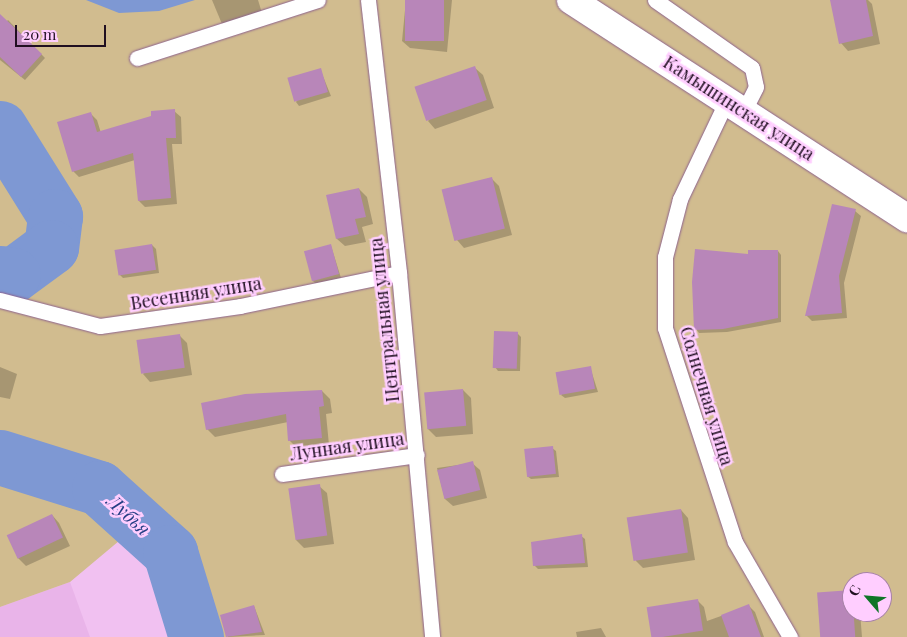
<!DOCTYPE html>
<html>
<head>
<meta charset="utf-8">
<style>
	body { margin:0 }
	#map { position:relative; width:907px; height:637px; overflow:hidden; background:#f1c1f1; font-family:"Playfair Display",serif }
	div>[style] { position:absolute }
	[style*='--x'] { left:calc(var(--x)*1px); top:calc(var(--y)*1px); width:calc(var(--w)*1px); rotate:calc(var(--a)*1deg) }
	.built>* { inset:0; background:#e9b4e9 }
	.green>* { inset:0; background:#d1bc8f }
	.water>* { inset:0; background:#7e98d3 }
	.shadow>* { inset:0; background:#0003 }
	.river>* { height:55px; margin:-27.5px; padding:0 27.5px; transform-origin:27.5px; border-radius:27.5px; background:#7e98d3 }
	.building>* { inset:0; background:#b886b9; transform-origin:0 0 }
	.roads { filter:drop-shadow(0 0 1px #8d628e) drop-shadow(0 0 1px #8d628e) }
	.lane>* { height:15px; margin:-7.5px; padding:0 7.5px; transform-origin:7.5px; border-radius:7.5px; background:#fff }
	.street>* { height:28px; margin:-14px; padding:0 14px; transform-origin:14px; border-radius:14px; background:#fff }
	span { translate:-50% -50%; white-space:nowrap; text-align:center; line-height:1.15; -webkit-text-stroke:5px #ffceff; paint-order:stroke }
	.street-label { font-size:18px; color:#200f21 }
	.water-label { font-size:19px; color:#243e84; font-style:italic }
	.north { position:absolute; left:842px; top:572px; width:50px; height:50px; box-sizing:border-box; background:#ffceff; border:1px solid #a682a6; border-radius:50%; rotate:297deg; font-size:14px; font-weight:700; line-height:20px; text-align:center; color:#200f21 }
	.north::after { content:''; display:block; margin:auto; width:18px; height:22px; background:#0e7527; clip-path:polygon(50% 0,100% 100%,50% 72%,0 100%) }
	.scale { position:absolute; left:15px; top:25px; width:91px; height:22px; box-sizing:border-box; border:2px solid #200f21; border-top:0; padding-left:6px; font-size:15px; line-height:18px; white-space:nowrap; color:#200f21; -webkit-text-stroke:4px #ffceff; paint-order:stroke }
</style>
</head>
<body>
<div id="map">
	<div class="built">
		<div style="clip-path:polygon(70px 582px,90px 637px,0 637px,0 607px)"></div>
	</div>
	<div class="green">
		<div style="clip-path:polygon(evenodd,0 0,907px 0,907px 637px,214px 637px,190px 548px,150px 515px,70px 582px,0 607px,0 0,852px 582px,882px 582px,882px 612px,852px 612px,852px 582px)"></div>
	</div>
	<div class="water">
		<div style="clip-path:polygon(86px 0,195px 0,159px 11px,119px 13px)"></div>
	</div>
	<div class="shadow">
		<div style="clip-path:polygon(212px 0,258px 0,262px 13px,222px 24px)"></div>
		<div style="clip-path:polygon(406px 0,452px 0,447px 52px,410px 48px,402px 41px)"></div>
		<div style="clip-path:polygon(848px 0,868px 0,872px 4px,880px 44px,848px 51px,841px 43px)"></div>
		<div style="clip-path:polygon(8px 20px,45px 58px,25px 80px,0 60px,0 29px)"></div>
		<div style="clip-path:polygon(475px 68px,483px 75px,494px 108px,435px 129px,428px 121px)"></div>
		<div style="clip-path:polygon(320px 69px,331px 96px,299px 106px,296px 102px)"></div>
		<div style="clip-path:polygon(174px 111px,181px 117px,182px 144px,172px 144px,177px 204px,145px 207px,139px 201px,135px 160px,79px 177px,73px 171px,91px 114px,97px 120px,101px 133px)"></div>
		<div style="clip-path:polygon(491px 178px,499px 186px,512px 235px,464px 248px,457px 240px)"></div>
		<div style="clip-path:polygon(359px 189px,367px 197px,373px 224px,362px 227px,366px 242px,345px 246px,337px 239px,328px 196px)"></div>
		<div style="clip-path:polygon(855px 211px,861px 216px,844px 283px,847px 318px,812px 321px,806px 315px)"></div>
		<div style="clip-path:polygon(152px 245px,156px 249px,159px 273px,123px 278px,119px 274px)"></div>
		<div style="clip-path:polygon(331px 246px,341px 278px,316px 284px,312px 280px)"></div>
		<div style="clip-path:polygon(778px 251px,781px 255px,781px 322px,727px 332px,699px 333px,696px 329px)"></div>
		<div style="clip-path:polygon(517px 333px,521px 337px,520px 371px,498px 371px,495px 367px)"></div>
		<div style="clip-path:polygon(179px 335px,187px 343px,192px 375px,150px 382px,143px 374px)"></div>
		<div style="clip-path:polygon(0 367px,17px 374px,10px 399px,0 397px)"></div>
		<div style="clip-path:polygon(590px 367px,598px 392px,565px 398px,561px 395px)"></div>
		<div style="clip-path:polygon(463px 390px,471px 398px,473px 434px,436px 437px,428px 429px)"></div>
		<div style="clip-path:polygon(322px 391px,330px 399px,332px 413px,326px 414px,329px 445px,297px 448px,289px 440px,288px 422px,215px 437px,207px 429px)"></div>
		<div style="clip-path:polygon(552px 448px,556px 451px,559px 477px,531px 479px,527px 476px)"></div>
		<div style="clip-path:polygon(472px 463px,480px 470px,487px 498px,453px 506px,445px 499px,437px 468px)"></div>
		<div style="clip-path:polygon(319px 486px,327px 493px,334px 544px,304px 548px,296px 540px)"></div>
		<div style="clip-path:polygon(681px 510px,688px 518px,695px 560px,643px 568px,636px 561px,628px 519px)"></div>
		<div style="clip-path:polygon(52px 515px,59px 523px,70px 546px,26px 566px,18px 558px)"></div>
		<div style="clip-path:polygon(581px 536px,585px 539px,588px 567px,538px 569px,534px 565px)"></div>
		<div style="clip-path:polygon(697px 600px,704px 607px,707px 621px,749px 606px,755px 612px,764px 637px,653px 637px,649px 609px)"></div>
		<div style="clip-path:polygon(254px 606px,265px 635px,228px 637px,222px 616px)"></div>
		<div style="clip-path:polygon(852px 612px,860px 612px,862px 637px,821px 637px)"></div>
		<div style="clip-path:polygon(601px 628px,606px 637px,577px 637px,576px 632px)"></div>
	</div>
	<div class="river">
		<div style="--x:0;--y:128;--w:104;--a:58"></div>
		<div style="--x:55;--y:216;--w:31;--a:97"></div>
		<div style="--x:51;--y:247;--w:47;--a:143.6"></div>
		<div style="--x:13;--y:275;--w:13;--a:-171"></div>
		<div style="--x:0;--y:457;--w:104;--a:17.4"></div>
		<div style="--x:99;--y:488;--w:96;--a:42"></div>
		<div style="--x:170;--y:552;--w:89;--a:73"></div>
	</div>
	<div class="building">
		<div style="left:405px;top:0;width:39px;height:41px"></div>
		<div style="clip-path:polygon(830px 0,866px 0,873px 36px,839px 44px)"></div>
		<div style="clip-path:polygon(0 14px,42px 54px,21px 77px,0 57px)"></div>
		<div style="left:475px;top:66px;width:36px;height:64px;rotate:71deg"></div>
		<div style="left:321px;top:68px;width:25px;height:35px;rotate:74deg"></div>
		<div style="clip-path:polygon(175px 109px,176px 138px,166px 138px,171px 198px,138px 201px,133px 153px,72px 172px,57px 122px,91px 112px,97px 132px,151px 116px,151px 111px)"></div>
		<div style="left:492px;top:177px;width:53px;height:52px;rotate:76deg"></div>
		<div style="clip-path:polygon(359px 188px,366px 217px,355px 219px,359px 234px,336px 239px,326px 195px)"></div>
		<div style="clip-path:polygon(832px 204px,856px 209px,839px 276px,842px 313px,805px 316px)"></div>
		<div style="left:152px;top:244px;width:26px;height:38px;rotate:81deg"></div>
		<div style="left:331px;top:244px;width:31px;height:28px;rotate:75deg"></div>
		<div style="clip-path:polygon(695px 249px,748px 254px,748px 250px,778px 250px,778px 318px,723px 329px,694px 330px,692px 282px)"></div>
		<div style="left:494px;top:331px;width:24px;height:37px;rotate:2deg"></div>
		<div style="left:180px;top:334px;width:34px;height:44px;rotate:82deg"></div>
		<div style="left:591px;top:366px;width:23px;height:36px;rotate:80deg"></div>
		<div style="left:463px;top:389px;width:37px;height:39px;rotate:85deg"></div>
		<div style="clip-path:polygon(322px 390px,324px 406px,319px 407px,322px 438px,288px 441px,286px 414px,206px 430px,201px 403px,245px 394px)"></div>
		<div style="left:553px;top:446px;width:28px;height:29px;rotate:84deg"></div>
		<div style="left:473px;top:461px;width:30px;height:37px;rotate:76deg"></div>
		<div style="left:320px;top:484px;width:52px;height:32px;rotate:82deg"></div>
		<div style="left:681px;top:509px;width:44px;height:55px;rotate:81deg"></div>
		<div style="left:52px;top:514px;width:26px;height:50px;rotate:65deg"></div>
		<div style="clip-path:polygon(582px 534px,585px 563px,533px 566px,531px 542px)"></div>
		<div style="left:852px;top:590px;width:47px;height:35px;rotate:86deg"></div>
		<div style="left:698px;top:599px;width:32px;height:52px;rotate:81deg"></div>
		<div style="clip-path:polygon(749px 604px,761px 637px,729px 637px,721px 615px)"></div>
		<div style="clip-path:polygon(254px 605px,262px 632px,226px 637px,220px 615px)"></div>
	</div>
	<div class="roads">
		<div class="lane">
			<div style="--x:368;--y:0;--w:275;--a:83.5"></div>
			<div style="--x:399;--y:273;--w:365;--a:84.8"></div>
			<div style="--x:655;--y:0;--w:118;--a:35"></div>
			<div style="--x:752;--y:68;--w:19;--a:78"></div>
			<div style="--x:756;--y:87;--w:27;--a:117"></div>
			<div style="--x:137;--y:58;--w:190;--a:-17.8"></div>
			<div style="--x:727;--y:100;--w:110;--a:115.4"></div>
			<div style="--x:680;--y:199;--w:60;--a:104.5"></div>
			<div style="--x:665;--y:257;--w:71;--a:90"></div>
			<div style="--x:665;--y:328;--w:225;--a:71.9"></div>
			<div style="--x:735;--y:542;--w:110;--a:59.9"></div>
			<div style="--x:0;--y:300;--w:103;--a:14.6"></div>
			<div style="--x:100;--y:326;--w:141;--a:-8.1"></div>
			<div style="--x:240;--y:306;--w:162;--a:-11.7"></div>
			<div style="--x:282;--y:474;--w:136;--a:-8"></div>
		</div>
		<div class="street">
			<div style="--x:571;--y:0;--w:401;--a:33"></div>
		</div>
	</div>
	<div class="street-label">
		<span style="left:739px;top:108px;rotate:33deg">Камышинская улица</span>
		<span style="left:196px;top:293px;rotate:-9deg">Весенняя улица</span>
		<span style="left:384px;top:320px;rotate:-96deg">Центральная улица</span>
		<span style="left:707px;top:396px;rotate:73deg">Солнечная улица</span>
		<span style="left:347px;top:446px;rotate:-8deg">Лунная улица</span>
	</div>
	<div class="water-label">
		<span style="left:129px;top:515px;rotate:42deg">Лубья</span>
	</div>
	<div class="north">С</div>
	<div class="scale">20 m</div>
</div>
</body>
</html>
